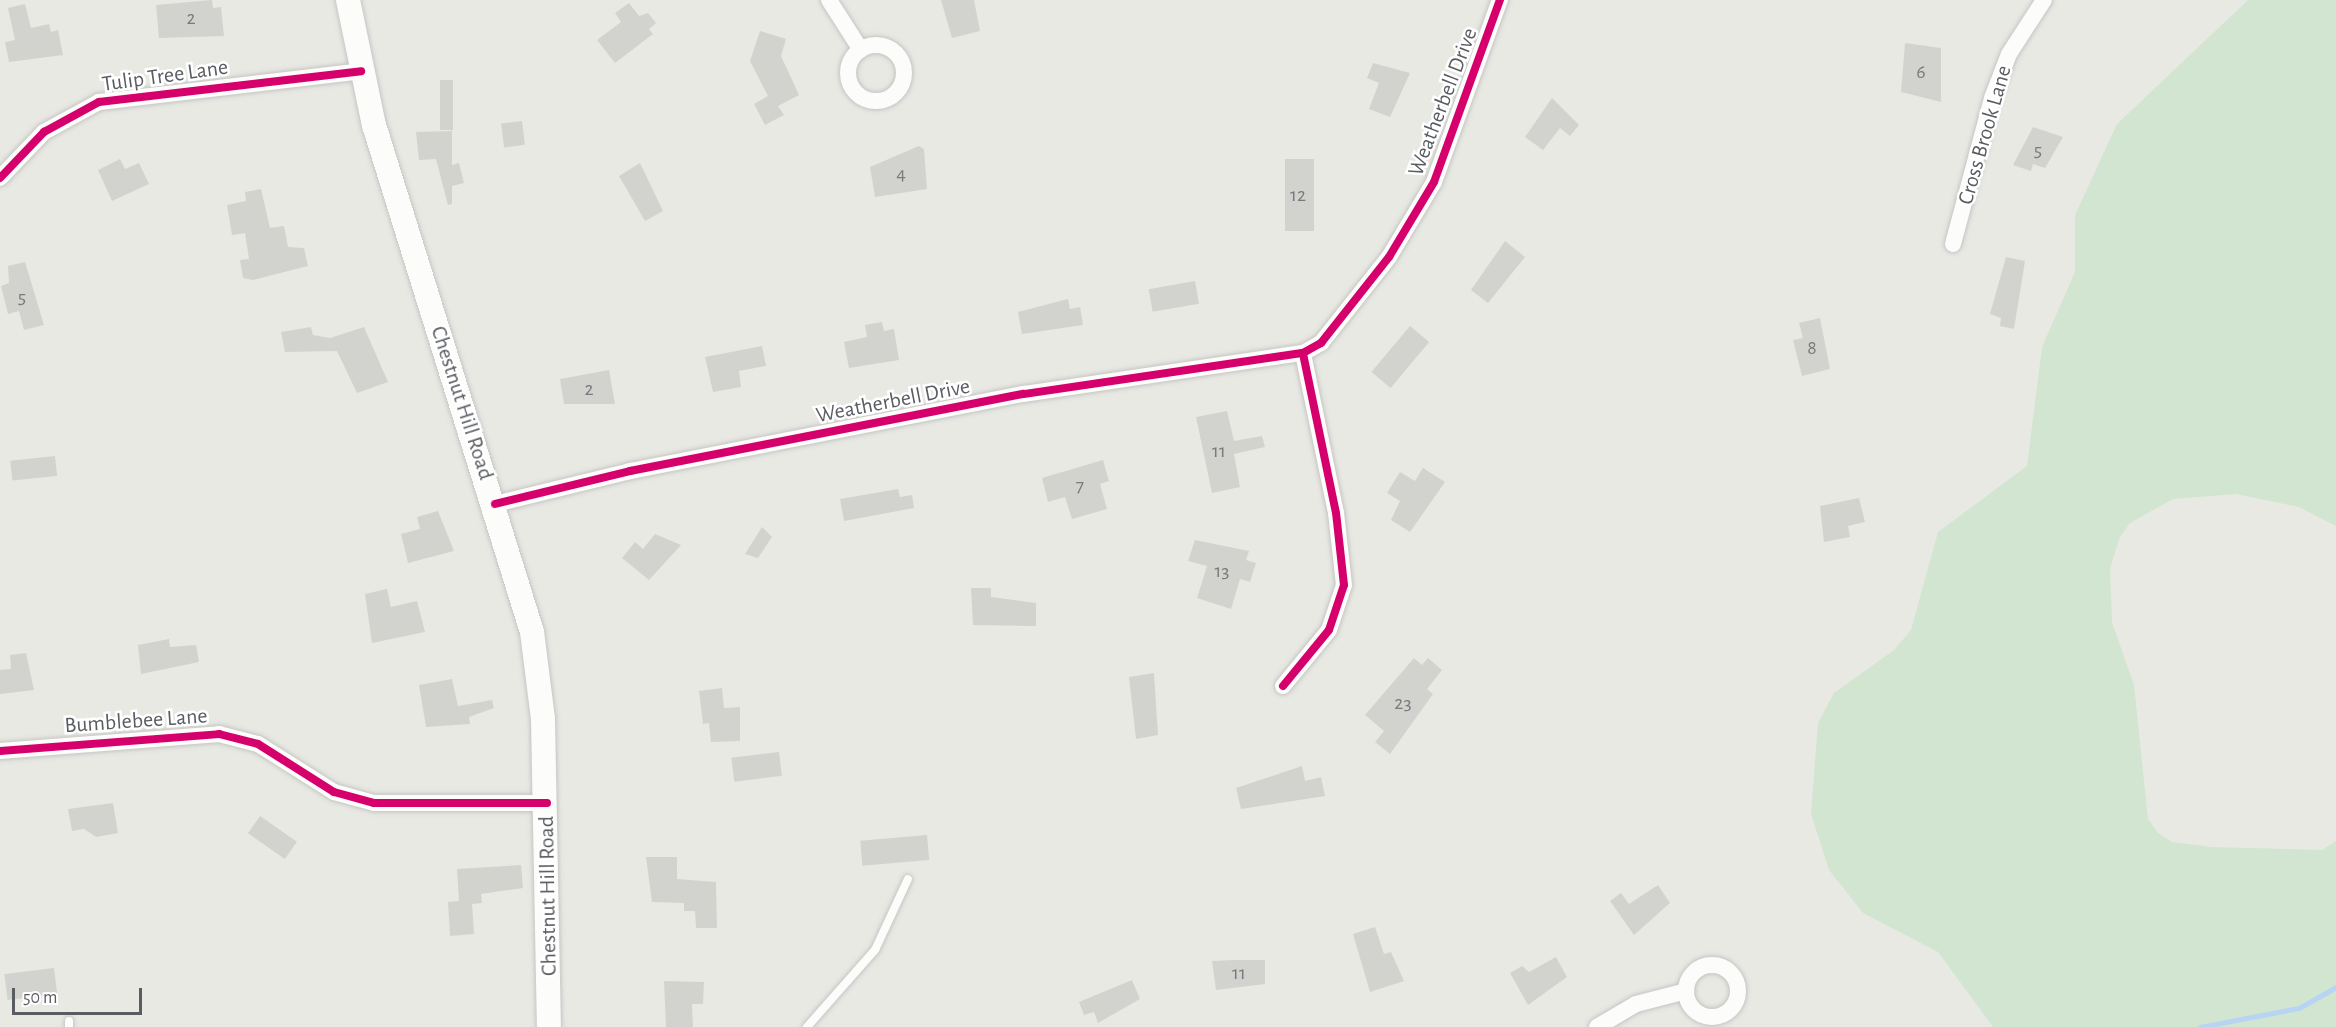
<!DOCTYPE html>
<html>
<head>
<meta charset="utf-8">
<style>
	body { margin:0 }
	#map { position:relative; width:2336px; height:1027px; overflow:hidden; background:#e9e9e4; font-family:"Alegreya Sans",sans-serif }
	div>[style] { position:absolute }
	[style*='--x'] { left:calc(var(--x)*1px); top:calc(var(--y)*1px); width:calc(var(--w)*1px); rotate:calc(var(--a)*1deg) }
	.green>* { inset:0; background:#d1e5d1 }
	.stream>* { height:5px; margin:-2.5px; padding:0 2.5px; transform-origin:2.5px; border-radius:2.5px; background:#b7d4f3 }
	.building>* { inset:0; background:#d2d2cf; transform-origin:0 0 }
	.roads { filter:drop-shadow(0 0 2px #c5c6c4) drop-shadow(0 0 2px #c5c6c4) }
	.service>* { height:8px; margin:-4px; padding:0 4px; transform-origin:4px; border-radius:4px; background:#fcfcfb }
	.minor>* { height:16px; margin:-8px; padding:0 8px; transform-origin:8px; border-radius:8px; background:#fcfcfb }
	.minor>.ring { margin:-8px; padding:0; box-sizing:content-box; background:none; border:16px solid #fcfcfb; border-radius:50% }
	.secondary>* { height:24px; margin:-12px; padding:0 12px; transform-origin:12px; border-radius:12px; background:#fcfcfb }
	.cycleway>* { height:8px; margin:-4px; padding:0 4px; transform-origin:4px; border-radius:4px; background:#d6006c }
	span { translate:-50% -50%; white-space:nowrap; text-align:center; line-height:1.15; -webkit-text-stroke:5px #fff; paint-order:stroke }
	.number-label { font-size:20px; color:#787a7d }
	.number-label span { -webkit-text-stroke-width:0 }
	.street-label { font-size:22px; color:#595c61 }
	.scale { position:absolute; left:12px; top:988px; width:130px; height:27px; box-sizing:border-box; border:3px solid #595c61; border-top:0; padding-left:8px; font-size:18px; line-height:21px; white-space:nowrap; color:#595c61; -webkit-text-stroke:4px #fff; paint-order:stroke }
</style>
</head>
<body>
<div id="map">
	<div class="green">
		<div style="clip-path:polygon(2248px 0,2336px 0,2336px 526px,2299px 507px,2236px 494px,2173px 499px,2130px 523px,2120px 537px,2110px 568px,2112px 622px,2134px 685px,2148px 819px,2158px 833px,2172px 842px,2212px 847px,2322px 850px,2336px 841px,2336px 1027px,1993px 1027px,1938px 952px,1863px 913px,1829px 870px,1811px 814px,1818px 723px,1834px 693px,1894px 650px,1911px 630px,1938px 532px,2027px 466px,2042px 347px,2075px 272px,2075px 215px,2117px 124px)"></div>
	</div>
	<div class="stream">
		<div style="--x:2200;--y:1027;--w:101;--a:-10.9"></div>
		<div style="--x:2299;--y:1008;--w:43;--a:-29.6"></div>
	</div>
	<div class="building">
		<div style="clip-path:polygon(212px 0,213px 8px,221px 7px,224px 36px,159px 38px,156px 5px)"></div>
		<div style="clip-path:polygon(941px 0,974px 0,980px 31px,952px 38px)"></div>
		<div style="clip-path:polygon(629px 3px,639px 16px,648px 13px,656px 23px,649px 29px,653px 34px,615px 63px,597px 40px,621px 22px,615px 13px)"></div>
		<div style="clip-path:polygon(25px 4px,31px 28px,49px 24px,51px 32px,58px 30px,63px 55px,9px 62px,5px 42px,15px 40px,8px 8px)"></div>
		<div style="clip-path:polygon(760px 31px,786px 39px,781px 56px,799px 95px,778px 106px,784px 115px,765px 125px,754px 104px,768px 96px,750px 61px)"></div>
		<div style="clip-path:polygon(1905px 43px,1941px 48px,1941px 102px,1901px 92px)"></div>
		<div style="clip-path:polygon(1373px 63px,1410px 73px,1390px 117px,1369px 109px,1379px 83px,1367px 78px)"></div>
		<div style="left:440px;top:80px;width:13px;height:50px"></div>
		<div style="clip-path:polygon(1552px 98px,1579px 125px,1570px 136px,1560px 128px,1543px 150px,1525px 137px)"></div>
		<div style="left:522px;top:121px;width:24px;height:21px;rotate:83deg"></div>
		<div style="clip-path:polygon(2033px 127px,2063px 137px,2045px 168px,2033px 164px,2031px 171px,2013px 165px)"></div>
		<div style="clip-path:polygon(452px 131px,452px 165px,459px 163px,464px 183px,452px 186px,452px 204px,448px 205px,436px 159px,419px 160px,416px 132px)"></div>
		<div style="clip-path:polygon(919px 146px,924px 149px,927px 189px,875px 197px,870px 167px)"></div>
		<div style="clip-path:polygon(120px 159px,125px 169px,139px 163px,149px 184px,112px 201px,98px 170px)"></div>
		<div style="left:1285px;top:159px;width:29px;height:72px"></div>
		<div style="clip-path:polygon(640px 163px,663px 211px,645px 221px,619px 176px)"></div>
		<div style="clip-path:polygon(261px 189px,270px 228px,284px 226px,288px 247px,304px 248px,308px 266px,253px 280px,243px 278px,240px 260px,249px 259px,245px 233px,232px 235px,227px 205px,246px 201px,245px 192px)"></div>
		<div style="clip-path:polygon(1505px 241px,1525px 257px,1488px 303px,1471px 290px)"></div>
		<div style="clip-path:polygon(2006px 257px,2025px 261px,2014px 329px,2000px 326px,2001px 318px,1990px 314px)"></div>
		<div style="clip-path:polygon(25px 262px,44px 325px,24px 330px,19px 311px,8px 314px,1px 286px,9px 283px,8px 266px)"></div>
		<div style="left:1195px;top:281px;width:23px;height:47px;rotate:80deg"></div>
		<div style="clip-path:polygon(1068px 299px,1070px 309px,1080px 307px,1083px 325px,1022px 334px,1018px 312px)"></div>
		<div style="clip-path:polygon(1820px 318px,1830px 369px,1802px 376px,1793px 340px,1803px 338px,1799px 323px)"></div>
		<div style="clip-path:polygon(882px 322px,884px 331px,894px 329px,899px 360px,849px 368px,844px 342px,867px 337px,865px 325px)"></div>
		<div style="left:1410px;top:326px;width:25px;height:60px;rotate:40deg"></div>
		<div style="clip-path:polygon(311px 327px,313px 335px,330px 338px,364px 327px,388px 382px,357px 393px,337px 351px,285px 352px,281px 332px)"></div>
		<div style="clip-path:polygon(762px 346px,766px 366px,739px 371px,741px 387px,713px 392px,705px 357px)"></div>
		<div style="clip-path:polygon(609px 370px,615px 404px,564px 404px,560px 379px)"></div>
		<div style="clip-path:polygon(1227px 411px,1234px 441px,1262px 436px,1265px 447px,1234px 454px,1240px 487px,1212px 493px,1196px 417px)"></div>
		<div style="left:55px;top:456px;width:20px;height:45px;rotate:84deg"></div>
		<div style="clip-path:polygon(1103px 460px,1109px 481px,1100px 484px,1107px 509px,1072px 519px,1065px 497px,1048px 502px,1042px 478px)"></div>
		<div style="clip-path:polygon(1423px 468px,1445px 482px,1410px 532px,1391px 520px,1400px 501px,1387px 493px,1400px 472px,1415px 481px)"></div>
		<div style="clip-path:polygon(898px 489px,900px 497px,912px 495px,914px 508px,844px 521px,840px 499px)"></div>
		<div style="clip-path:polygon(1859px 498px,1865px 522px,1848px 526px,1850px 537px,1824px 542px,1820px 506px)"></div>
		<div style="clip-path:polygon(438px 511px,454px 551px,408px 563px,401px 534px,420px 529px,417px 517px)"></div>
		<div style="clip-path:polygon(762px 527px,772px 537px,758px 558px,745px 554px)"></div>
		<div style="clip-path:polygon(655px 534px,681px 545px,649px 580px,622px 558px,635px 542px,643px 549px)"></div>
		<div style="clip-path:polygon(1195px 540px,1249px 551px,1246px 560px,1256px 563px,1250px 582px,1240px 579px,1231px 609px,1197px 598px,1207px 566px,1188px 561px)"></div>
		<div style="clip-path:polygon(971px 588px,991px 588px,991px 597px,1036px 603px,1036px 626px,973px 625px)"></div>
		<div style="clip-path:polygon(387px 589px,391px 607px,417px 601px,425px 632px,372px 643px,365px 594px)"></div>
		<div style="clip-path:polygon(169px 639px,170px 647px,196px 645px,199px 662px,141px 674px,138px 645px)"></div>
		<div style="clip-path:polygon(26px 653px,34px 690px,0 694px,0 670px,11px 669px,10px 655px)"></div>
		<div style="clip-path:polygon(1414px 658px,1422px 665px,1428px 658px,1442px 670px,1427px 689px,1433px 694px,1390px 754px,1375px 742px,1384px 731px,1365px 715px)"></div>
		<div style="clip-path:polygon(1154px 673px,1158px 735px,1136px 739px,1129px 677px)"></div>
		<div style="clip-path:polygon(452px 679px,458px 706px,492px 700px,494px 708px,469px 717px,470px 724px,426px 727px,419px 685px)"></div>
		<div style="clip-path:polygon(722px 688px,724px 708px,740px 707px,740px 741px,711px 742px,709px 723px,703px 724px,699px 691px)"></div>
		<div style="left:779px;top:752px;width:24px;height:48px;rotate:83deg"></div>
		<div style="clip-path:polygon(1302px 766px,1305px 781px,1321px 777px,1325px 796px,1241px 809px,1236px 788px)"></div>
		<div style="clip-path:polygon(113px 803px,118px 833px,96px 837px,84px 829px,72px 831px,68px 809px)"></div>
		<div style="left:260px;top:816px;width:45px;height:21px;rotate:35deg"></div>
		<div style="left:927px;top:835px;width:25px;height:67px;rotate:85deg"></div>
		<div style="clip-path:polygon(646px 857px,677px 857px,677px 879px,716px 882px,717px 928px,696px 928px,695px 911px,684px 911px,684px 903px,652px 902px)"></div>
		<div style="clip-path:polygon(521px 865px,523px 888px,481px 894px,482px 903px,472px 904px,474px 934px,450px 936px,448px 902px,459px 901px,457px 869px)"></div>
		<div style="clip-path:polygon(1658px 885px,1670px 903px,1634px 935px,1610px 901px,1621px 893px,1629px 904px)"></div>
		<div style="clip-path:polygon(1375px 927px,1384px 954px,1391px 952px,1404px 981px,1370px 992px,1353px 934px)"></div>
		<div style="clip-path:polygon(1556px 957px,1567px 977px,1528px 1005px,1510px 973px,1522px 966px,1529px 972px)"></div>
		<div style="clip-path:polygon(1234px 960px,1265px 960px,1265px 984px,1216px 990px,1212px 961px)"></div>
		<div style="left:54px;top:968px;width:26px;height:50px;rotate:83deg"></div>
		<div style="clip-path:polygon(1132px 980px,1140px 999px,1098px 1023px,1094px 1012px,1084px 1015px,1079px 1002px)"></div>
		<div style="clip-path:polygon(664px 981px,704px 982px,703px 1004px,692px 1004px,693px 1027px,666px 1027px)"></div>
	</div>
	<div class="roads">
		<div class="service">
			<div style="--x:69;--y:1027;--w:6;--a:-90"></div>
			<div style="--x:807;--y:1027;--w:103;--a:-48.6"></div>
			<div style="--x:875;--y:950;--w:78;--a:-65.1"></div>
		</div>
		<div class="minor">
			<div style="--x:829;--y:0;--w:59;--a:57.4"></div>
			<div class="ring" style="left:848px;top:45px;width:40px;height:40px"></div>
			<div style="--x:0;--y:178;--w:64;--a:-46.3"></div>
			<div style="--x:44;--y:132;--w:63;--a:-28.6"></div>
			<div style="--x:99;--y:102;--w:264;--a:-6.7"></div>
			<div style="--x:1953;--y:244;--w:151;--a:-75"></div>
			<div style="--x:1992;--y:98;--w:47;--a:-68.9"></div>
			<div style="--x:2009;--y:54;--w:64;--a:-57.1"></div>
			<div style="--x:495;--y:504;--w:139;--a:-13.7"></div>
			<div style="--x:630;--y:471;--w:401;--a:-11.1"></div>
			<div style="--x:1024;--y:394;--w:282;--a:-8.4"></div>
			<div style="--x:1283;--y:686;--w:72;--a:-50.6"></div>
			<div style="--x:1329;--y:630;--w:47;--a:-71.6"></div>
			<div style="--x:1344;--y:585;--w:72;--a:-96.3"></div>
			<div style="--x:1336;--y:513;--w:163;--a:-101.7"></div>
			<div style="--x:1303;--y:353;--w:21;--a:-29"></div>
			<div style="--x:1321;--y:343;--w:110;--a:-51.7"></div>
			<div style="--x:1389;--y:257;--w:87;--a:-59"></div>
			<div style="--x:1434;--y:182;--w:194;--a:-70.1"></div>
			<div style="--x:0;--y:751;--w:220;--a:-4.4"></div>
			<div style="--x:219;--y:734;--w:40;--a:14.4"></div>
			<div style="--x:258;--y:744;--w:90;--a:32.3"></div>
			<div style="--x:334;--y:792;--w:41;--a:15.4"></div>
			<div style="--x:374;--y:803;--w:173;--a:0"></div>
			<div class="ring" style="left:1686px;top:965px;width:36px;height:36px"></div>
			<div style="--x:1597;--y:1027;--w:45;--a:-30.5"></div>
			<div style="--x:1636;--y:1004;--w:52;--a:-14.6"></div>
		</div>
		<div class="secondary">
			<div style="--x:348;--y:0;--w:128;--a:78.3"></div>
			<div style="--x:374;--y:125;--w:531;--a:72.69"></div>
			<div style="--x:532;--y:632;--w:88;--a:82.8"></div>
			<div style="--x:543;--y:719;--w:308;--a:88.9"></div>
		</div>
	</div>
	<div class="cycleway">
		<div style="--x:0;--y:178;--w:64;--a:-46.3"></div>
		<div style="--x:44;--y:132;--w:63;--a:-28.6"></div>
		<div style="--x:99;--y:102;--w:264;--a:-6.7"></div>
		<div style="--x:495;--y:504;--w:139;--a:-13.7"></div>
		<div style="--x:630;--y:471;--w:401;--a:-11.1"></div>
		<div style="--x:1024;--y:394;--w:282;--a:-8.4"></div>
		<div style="--x:1283;--y:686;--w:72;--a:-50.6"></div>
		<div style="--x:1329;--y:630;--w:47;--a:-71.6"></div>
		<div style="--x:1344;--y:585;--w:72;--a:-96.3"></div>
		<div style="--x:1336;--y:513;--w:163;--a:-101.7"></div>
		<div style="--x:1303;--y:353;--w:21;--a:-29"></div>
		<div style="--x:1321;--y:343;--w:110;--a:-51.7"></div>
		<div style="--x:1389;--y:257;--w:87;--a:-59"></div>
		<div style="--x:1434;--y:182;--w:194;--a:-70.1"></div>
		<div style="--x:0;--y:751;--w:220;--a:-4.4"></div>
		<div style="--x:219;--y:734;--w:40;--a:14.4"></div>
		<div style="--x:258;--y:744;--w:90;--a:32.3"></div>
		<div style="--x:334;--y:792;--w:41;--a:15.4"></div>
		<div style="--x:374;--y:803;--w:173;--a:0"></div>
	</div>
	<div class="number-label">
		<span style="left:191px;top:18px">2</span>
		<span style="left:1921px;top:72px">6</span>
		<span style="left:2038px;top:150px">5</span>
		<span style="left:901px;top:174px">4</span>
		<span style="left:1298px;top:195px">12</span>
		<span style="left:22px;top:297px">5</span>
		<span style="left:1812px;top:348px">8</span>
		<span style="left:589px;top:389px">2</span>
		<span style="left:1219px;top:451px">11</span>
		<span style="left:1080px;top:486px">7</span>
		<span style="left:1222px;top:571px">13</span>
		<span style="left:1403px;top:703px">23</span>
		<span style="left:1239px;top:973px">11</span>
	</div>
	<div class="street-label">
		<span style="left:165px;top:76px;rotate:-8deg">Tulip Tree Lane</span>
		<span style="left:1443px;top:102px;rotate:-69deg">Weatherbell Drive</span>
		<span style="left:1985px;top:135px;rotate:-74deg">Cross Brook Lane</span>
		<span style="left:893px;top:401px;rotate:-11deg">Weatherbell Drive</span>
		<span style="left:462px;top:403px;rotate:72deg">Chestnut Hill Road</span>
		<span style="left:136px;top:721px;rotate:-4deg">Bumblebee Lane</span>
		<span style="left:548px;top:896px;rotate:-91deg">Chestnut Hill Road</span>
	</div>
	<div class="scale">50 m</div>
</div>
</body>
</html>
